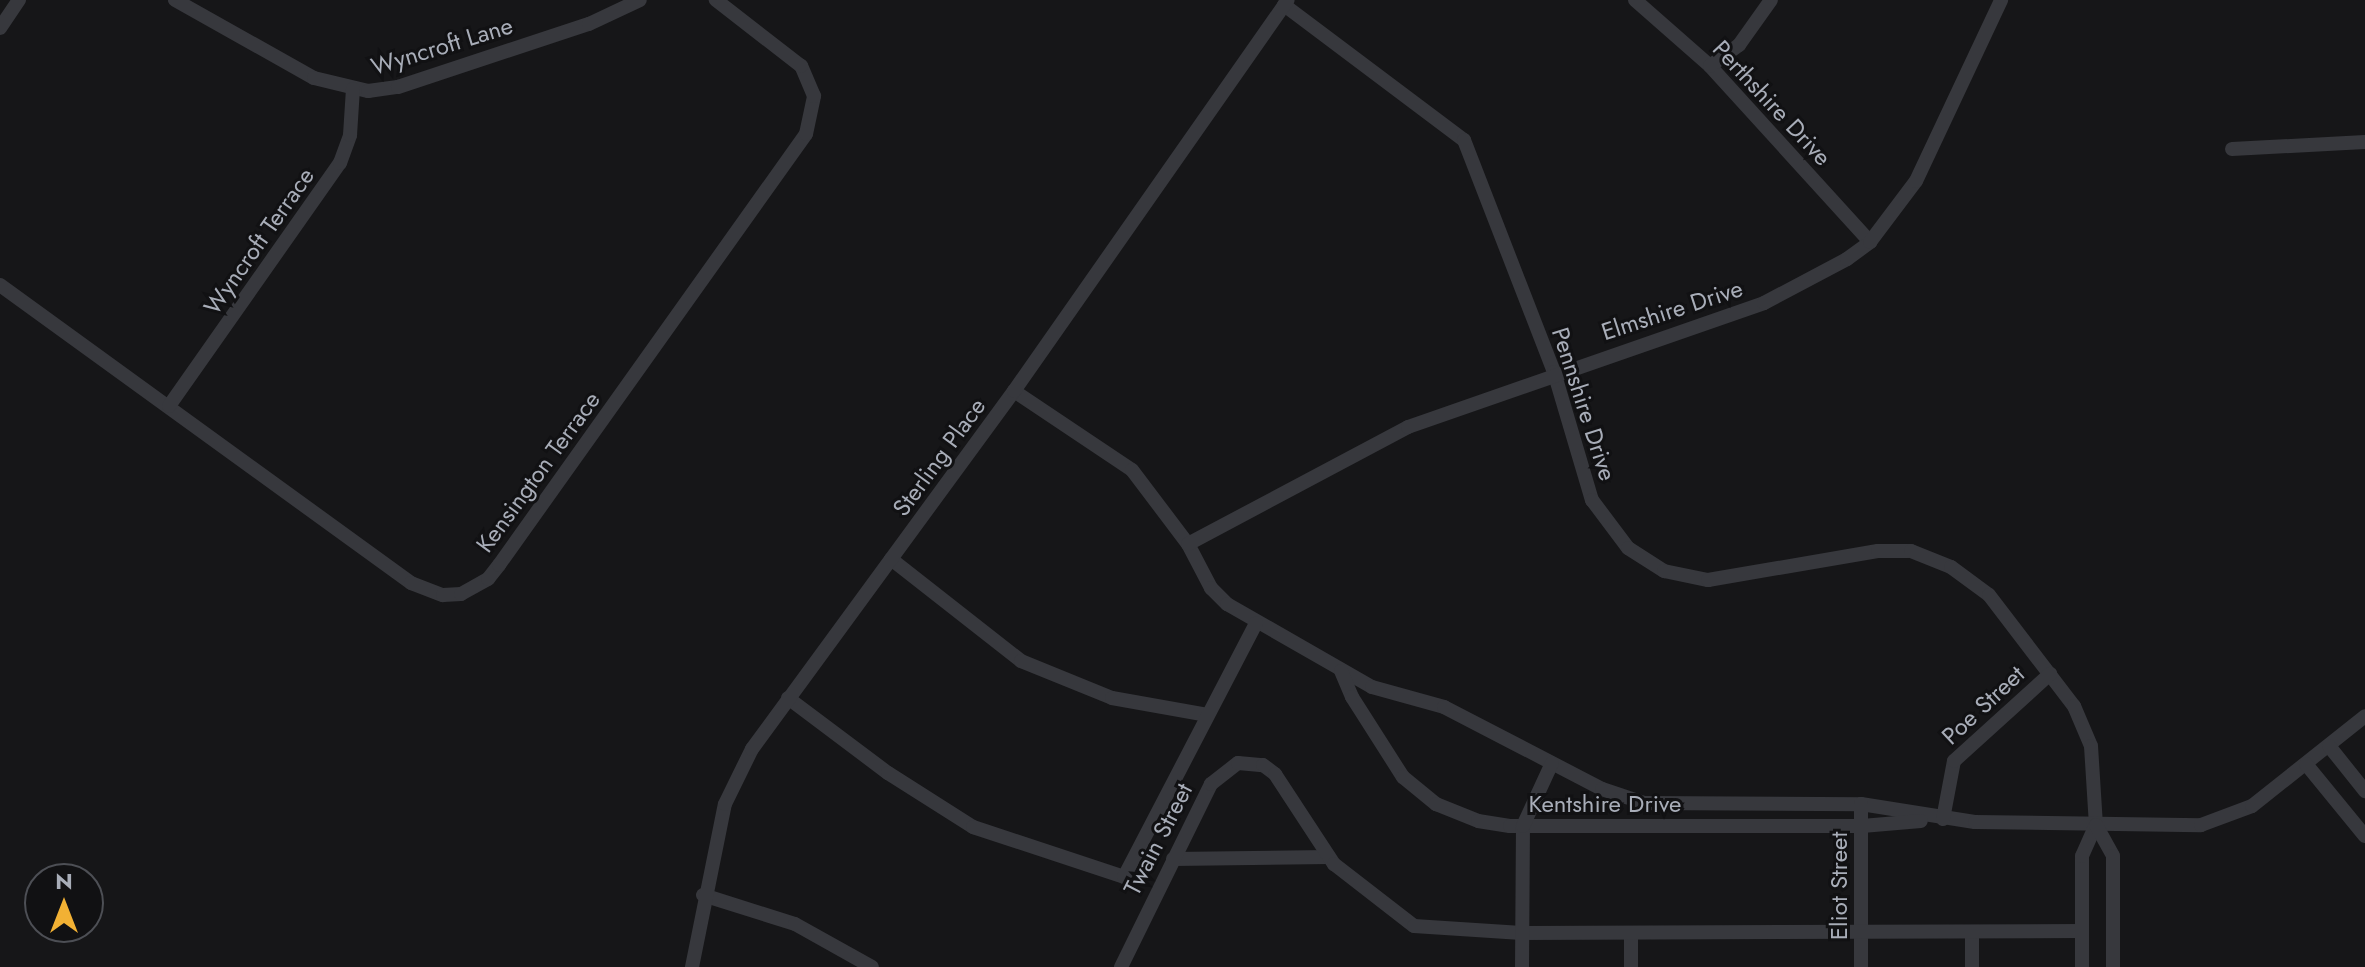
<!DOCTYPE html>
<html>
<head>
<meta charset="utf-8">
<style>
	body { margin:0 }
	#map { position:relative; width:2365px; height:967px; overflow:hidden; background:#161618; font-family:Jost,sans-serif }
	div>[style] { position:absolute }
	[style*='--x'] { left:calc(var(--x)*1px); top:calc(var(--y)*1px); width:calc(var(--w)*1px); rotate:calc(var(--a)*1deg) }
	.minor>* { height:14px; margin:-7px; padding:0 7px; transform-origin:7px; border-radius:7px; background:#37383d }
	span { translate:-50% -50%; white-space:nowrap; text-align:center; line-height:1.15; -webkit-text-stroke:6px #111113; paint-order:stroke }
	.street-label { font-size:24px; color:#a8adb8 }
	.north { position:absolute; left:24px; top:863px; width:80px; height:80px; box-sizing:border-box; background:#111113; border:2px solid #4d4f55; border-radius:50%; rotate:0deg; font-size:22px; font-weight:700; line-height:32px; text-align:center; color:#a8adb8 }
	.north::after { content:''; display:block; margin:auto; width:28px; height:36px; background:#f2b134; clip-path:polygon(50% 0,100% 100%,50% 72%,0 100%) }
</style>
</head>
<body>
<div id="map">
	<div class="minor">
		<div style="--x:175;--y:0;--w:159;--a:29.3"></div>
		<div style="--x:314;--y:78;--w:56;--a:13.5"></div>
		<div style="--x:368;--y:91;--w:30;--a:-8"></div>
		<div style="--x:398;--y:87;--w:201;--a:-18.3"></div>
		<div style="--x:589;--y:24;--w:56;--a:-25.2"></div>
		<div style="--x:1635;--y:0;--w:100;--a:41.3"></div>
		<div style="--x:1710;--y:66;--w:238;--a:47.7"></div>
		<div style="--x:1284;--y:5;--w:225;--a:36.9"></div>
		<div style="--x:1464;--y:140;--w:249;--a:68.8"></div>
		<div style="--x:1554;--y:372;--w:134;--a:73.5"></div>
		<div style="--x:1592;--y:500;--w:60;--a:53.1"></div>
		<div style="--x:1628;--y:548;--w:43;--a:32.6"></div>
		<div style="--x:1664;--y:571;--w:45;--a:11.6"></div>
		<div style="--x:1708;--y:580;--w:172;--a:-9.7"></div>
		<div style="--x:1878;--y:551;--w:33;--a:0"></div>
		<div style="--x:1911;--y:551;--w:43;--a:21.8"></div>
		<div style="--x:1951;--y:567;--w:47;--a:36.4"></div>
		<div style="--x:1989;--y:595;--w:140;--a:52.6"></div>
		<div style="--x:2074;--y:706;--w:43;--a:67"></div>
		<div style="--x:2091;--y:746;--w:79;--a:86.4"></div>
		<div style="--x:0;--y:28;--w:34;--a:-56"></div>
		<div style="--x:1710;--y:66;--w:36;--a:-36"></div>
		<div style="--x:1739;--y:45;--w:55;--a:-54.6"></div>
		<div style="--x:2232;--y:149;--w:133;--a:-3"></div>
		<div style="--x:0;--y:285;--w:508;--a:35.94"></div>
		<div style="--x:411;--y:583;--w:34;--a:21"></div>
		<div style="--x:443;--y:595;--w:18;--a:-3"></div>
		<div style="--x:461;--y:594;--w:31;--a:-29"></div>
		<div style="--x:488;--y:579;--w:18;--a:-52"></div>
		<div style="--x:499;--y:565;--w:529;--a:-54.54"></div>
		<div style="--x:806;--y:134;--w:39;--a:-78"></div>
		<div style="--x:814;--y:96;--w:33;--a:-113"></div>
		<div style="--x:801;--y:66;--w:108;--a:-142.2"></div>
		<div style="--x:1014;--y:391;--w:142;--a:33.8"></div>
		<div style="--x:1132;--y:470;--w:93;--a:52.9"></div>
		<div style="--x:1188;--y:544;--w:50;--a:62.4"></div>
		<div style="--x:1211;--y:588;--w:23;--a:45"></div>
		<div style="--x:1227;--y:604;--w:167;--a:29.8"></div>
		<div style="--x:1372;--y:687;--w:75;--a:15.5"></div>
		<div style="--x:1444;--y:707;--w:178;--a:27.4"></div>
		<div style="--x:1602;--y:789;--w:44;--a:18.4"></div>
		<div style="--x:1644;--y:803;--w:217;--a:0.3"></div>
		<div style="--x:1861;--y:804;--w:115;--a:9"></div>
		<div style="--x:1975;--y:822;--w:226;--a:0.8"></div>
		<div style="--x:2201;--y:825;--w:54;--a:-20.4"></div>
		<div style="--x:2252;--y:806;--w:144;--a:-38.5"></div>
		<div style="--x:169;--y:406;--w:297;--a:-54.9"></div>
		<div style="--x:340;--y:163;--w:30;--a:-70"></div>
		<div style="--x:350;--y:135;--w:46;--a:-86.3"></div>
		<div style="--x:1188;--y:544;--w:249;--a:-28"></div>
		<div style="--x:1408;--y:427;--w:377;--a:-19.2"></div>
		<div style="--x:1764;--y:303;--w:94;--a:-27.9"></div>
		<div style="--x:1847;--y:259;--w:29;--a:-36"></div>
		<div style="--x:1870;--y:242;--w:76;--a:-53"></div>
		<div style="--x:1916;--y:181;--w:200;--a:-64.8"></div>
		<div style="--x:891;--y:559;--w:165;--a:38.1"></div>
		<div style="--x:1021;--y:661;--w:98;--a:22.1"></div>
		<div style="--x:1112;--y:698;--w:97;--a:10.1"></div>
		<div style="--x:1341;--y:671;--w:28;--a:67"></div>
		<div style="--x:1352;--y:697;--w:95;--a:57.5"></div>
		<div style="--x:1403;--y:777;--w:43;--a:39.3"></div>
		<div style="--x:1436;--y:804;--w:45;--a:22"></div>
		<div style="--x:1478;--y:821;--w:32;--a:9"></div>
		<div style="--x:1510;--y:826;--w:352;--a:0"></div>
		<div style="--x:1862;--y:826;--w:59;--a:-4.8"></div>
		<div style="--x:788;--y:698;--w:125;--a:36.9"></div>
		<div style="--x:888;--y:773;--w:101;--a:32.4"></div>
		<div style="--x:973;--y:827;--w:159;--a:18.3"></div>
		<div style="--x:1124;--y:877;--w:286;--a:-62.5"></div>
		<div style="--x:2329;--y:746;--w:58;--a:51.3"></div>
		<div style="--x:2306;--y:764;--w:93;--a:50.7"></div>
		<div style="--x:1861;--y:804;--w:163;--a:90"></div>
		<div style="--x:1943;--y:819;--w:59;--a:-79.3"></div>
		<div style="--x:1954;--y:761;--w:130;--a:-42.2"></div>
		<div style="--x:1173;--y:859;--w:156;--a:-0.7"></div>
		<div style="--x:703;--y:895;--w:96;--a:17.5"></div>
		<div style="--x:795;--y:924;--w:88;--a:29.2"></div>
		<div style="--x:1972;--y:932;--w:35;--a:90"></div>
		<div style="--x:1631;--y:933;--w:34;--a:90"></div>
		<div style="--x:692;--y:967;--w:166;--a:-78.6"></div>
		<div style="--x:725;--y:804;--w:61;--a:-63.9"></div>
		<div style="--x:752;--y:749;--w:444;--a:-53.8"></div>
		<div style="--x:1014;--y:391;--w:477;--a:-55"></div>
		<div style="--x:1121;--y:967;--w:204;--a:-63.8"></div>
		<div style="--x:1211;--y:784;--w:34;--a:-38"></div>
		<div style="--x:1238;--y:763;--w:25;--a:5"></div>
		<div style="--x:1263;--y:765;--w:15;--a:37"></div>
		<div style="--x:1275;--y:774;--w:108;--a:56.8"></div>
		<div style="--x:1334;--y:864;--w:101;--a:37.8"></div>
		<div style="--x:1414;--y:926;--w:108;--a:3.7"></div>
		<div style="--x:1522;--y:933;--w:560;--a:-0.2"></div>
		<div style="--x:1522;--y:967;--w:141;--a:-89.6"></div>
		<div style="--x:1523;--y:826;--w:69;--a:-65.3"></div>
		<div style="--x:2082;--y:967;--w:111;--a:-90"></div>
		<div style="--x:2082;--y:856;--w:34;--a:-66"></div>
		<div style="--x:2096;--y:825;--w:35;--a:61"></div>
		<div style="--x:2113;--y:856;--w:111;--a:90"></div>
	</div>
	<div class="street-label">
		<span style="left:442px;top:46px;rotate:-17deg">Wyncroft Lane</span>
		<span style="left:1772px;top:103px;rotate:47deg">Perthshire Drive</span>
		<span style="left:259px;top:241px;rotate:-55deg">Wyncroft Terrace</span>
		<span style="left:1672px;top:310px;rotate:-18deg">Elmshire Drive</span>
		<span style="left:1584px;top:404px;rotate:72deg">Pennshire Drive</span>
		<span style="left:939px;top:457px;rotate:-54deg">Sterling Place</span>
		<span style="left:538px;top:472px;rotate:-54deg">Kensington Terrace</span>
		<span style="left:1983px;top:705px;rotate:-43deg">Poe Street</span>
		<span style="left:1605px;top:804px">Kentshire Drive</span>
		<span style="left:1158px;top:839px;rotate:-63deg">Twain Street</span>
		<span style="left:1839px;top:886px;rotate:-90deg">Eliot Street</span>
	</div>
	<div class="north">N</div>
</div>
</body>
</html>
